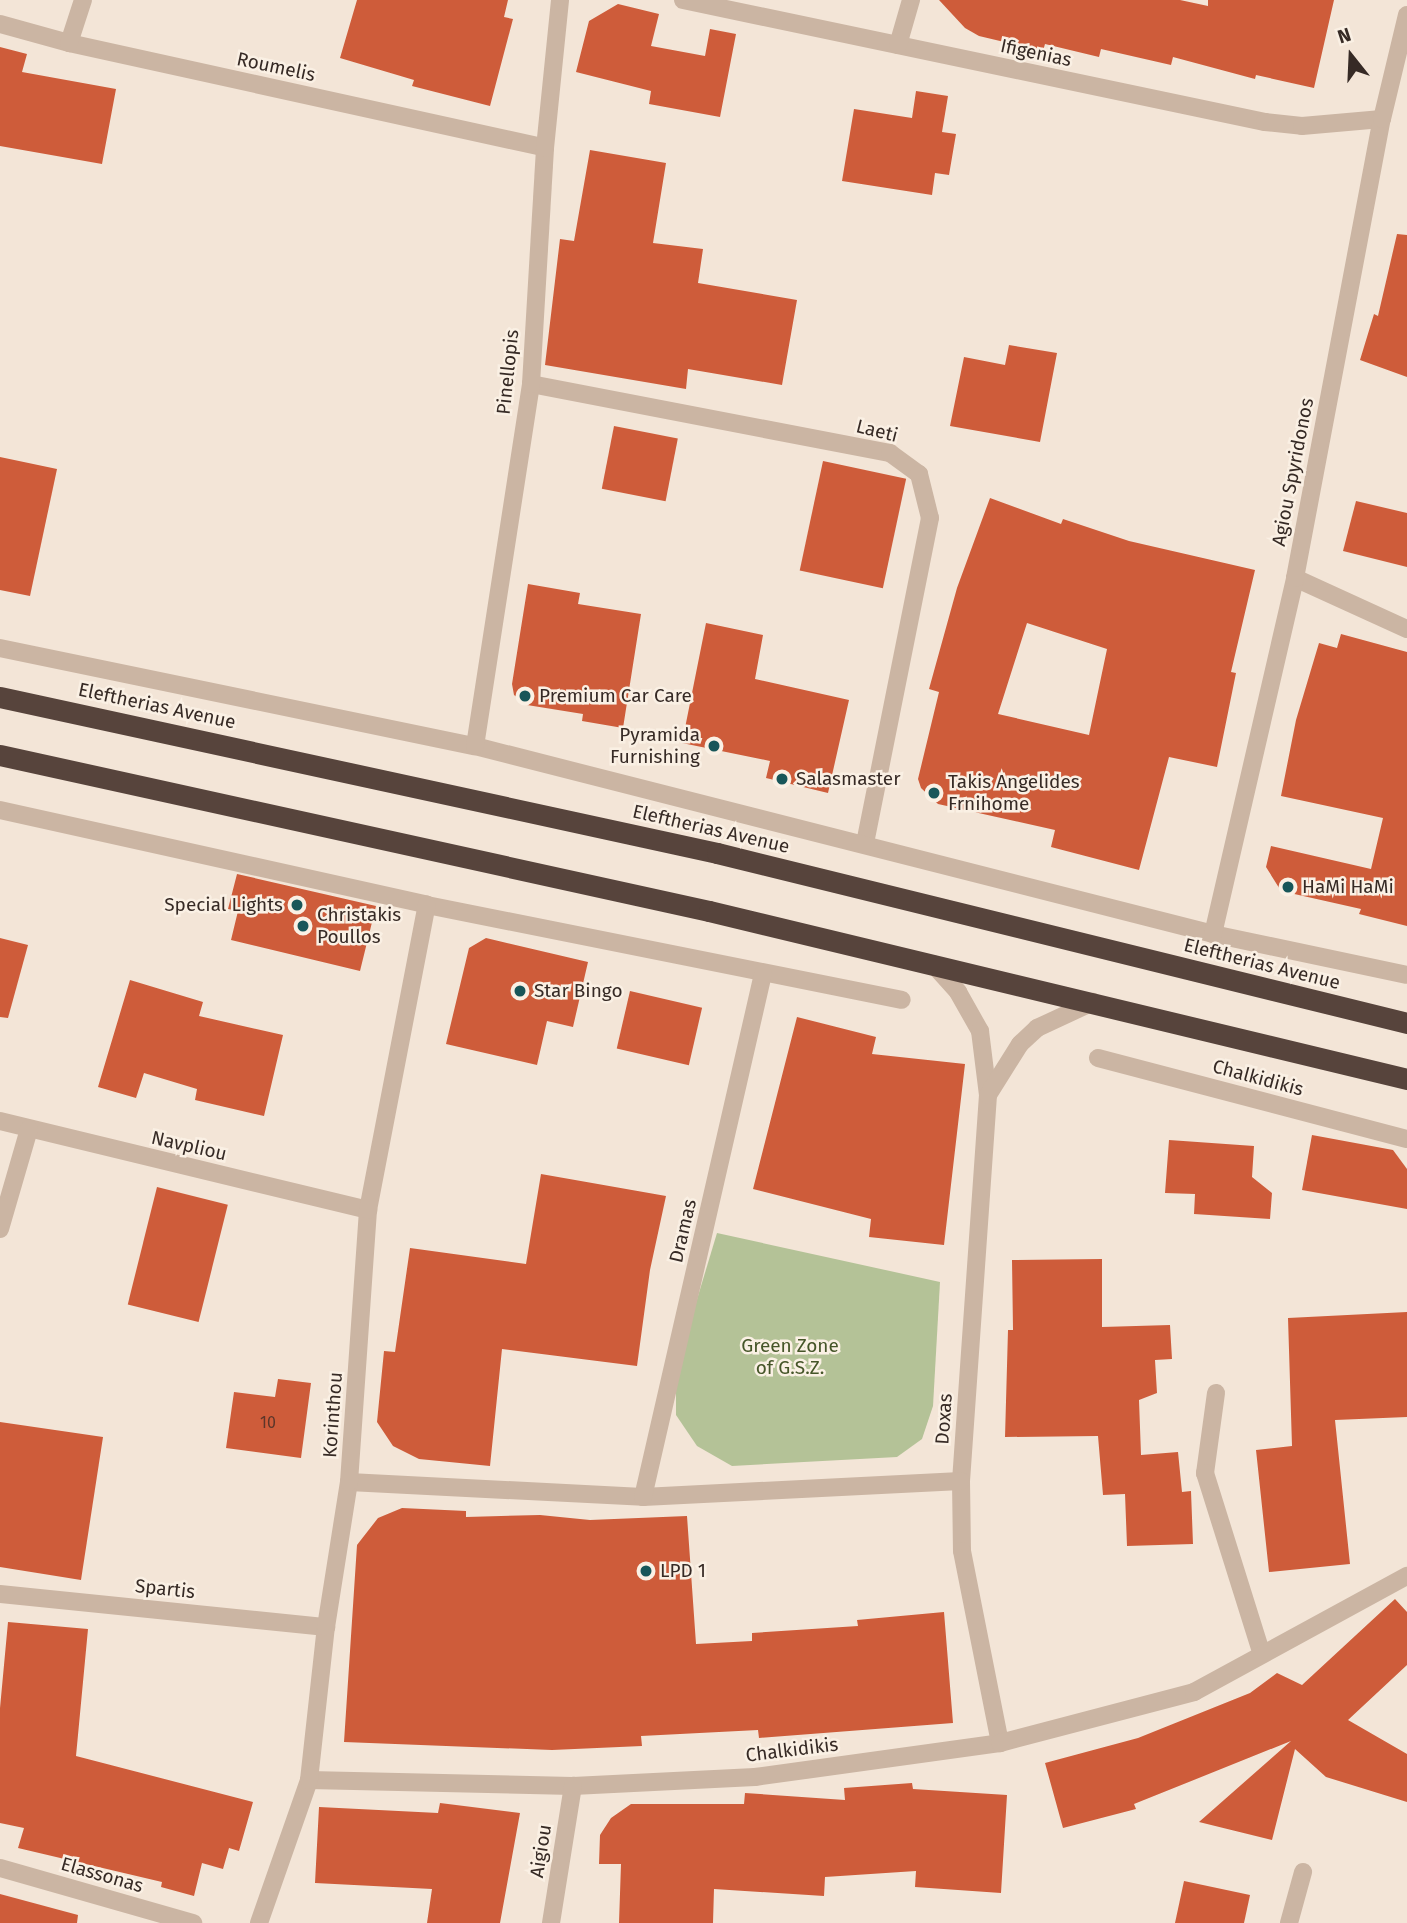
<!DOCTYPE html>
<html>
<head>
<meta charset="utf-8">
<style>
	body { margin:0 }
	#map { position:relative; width:1407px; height:1923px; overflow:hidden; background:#f3e5d7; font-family:"Fira Sans",sans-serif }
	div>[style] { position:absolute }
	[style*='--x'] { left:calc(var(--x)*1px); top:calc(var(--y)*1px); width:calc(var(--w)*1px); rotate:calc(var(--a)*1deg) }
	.green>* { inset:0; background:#b4c297 }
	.building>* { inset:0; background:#ce5c3a; transform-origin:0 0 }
	.minor>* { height:18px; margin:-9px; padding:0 9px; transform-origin:9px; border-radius:9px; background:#cbb5a3 }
	.highway>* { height:21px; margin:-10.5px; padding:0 10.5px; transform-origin:10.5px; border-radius:10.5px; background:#57443c }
	.dots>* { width:19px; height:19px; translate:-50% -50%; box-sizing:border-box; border:4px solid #faf0e4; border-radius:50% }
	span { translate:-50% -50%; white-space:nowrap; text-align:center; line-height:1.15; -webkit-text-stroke:5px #faf0e4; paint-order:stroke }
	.number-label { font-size:16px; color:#5c362a }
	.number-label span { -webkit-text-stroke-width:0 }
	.street-label { font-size:19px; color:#362a25 }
	.poi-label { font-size:19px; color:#362a25 }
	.left { translate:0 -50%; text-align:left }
	.right { translate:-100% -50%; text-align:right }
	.park-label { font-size:19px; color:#455528 }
	.north { position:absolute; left:1316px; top:21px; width:70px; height:70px; -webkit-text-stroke:5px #faf0e4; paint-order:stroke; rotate:342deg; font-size:19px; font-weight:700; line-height:28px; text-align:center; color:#362a25 }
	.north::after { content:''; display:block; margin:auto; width:24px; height:32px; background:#362a25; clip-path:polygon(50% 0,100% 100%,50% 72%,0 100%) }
</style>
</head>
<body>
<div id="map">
	<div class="green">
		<div style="clip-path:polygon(717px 1233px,940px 1282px,933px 1406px,922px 1439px,897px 1457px,732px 1466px,697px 1446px,676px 1415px,676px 1369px)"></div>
	</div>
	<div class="building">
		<div style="clip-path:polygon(357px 0,508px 0,504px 17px,513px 19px,490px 106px,412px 86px,414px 80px,340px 58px)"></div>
		<div style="clip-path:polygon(939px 0,1180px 0,1208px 6px,1208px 0,1334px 0,1314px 88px,1256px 75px,1255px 79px,1173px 57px,1171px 65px,1101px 49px,1099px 57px,1045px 44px,1043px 51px,979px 36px,965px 28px)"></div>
		<div style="clip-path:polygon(618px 4px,659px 14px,651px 46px,705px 56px,710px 29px,736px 34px,720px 117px,649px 104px,651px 91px,576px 72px,589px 21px)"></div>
		<div style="clip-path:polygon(0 47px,27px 54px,22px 72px,116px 89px,102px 164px,0 146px)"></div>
		<div style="clip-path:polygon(916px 91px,948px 96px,942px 132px,956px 134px,949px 175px,935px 173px,932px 195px,842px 181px,854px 109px,912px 118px)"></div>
		<div style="clip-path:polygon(590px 150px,666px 163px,653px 243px,703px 249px,698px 283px,797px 300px,782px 385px,688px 369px,686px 389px,545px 365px,560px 239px,574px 241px)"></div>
		<div style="clip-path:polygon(1397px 234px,1407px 235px,1407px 377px,1360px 360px,1374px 314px,1378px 316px)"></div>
		<div style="clip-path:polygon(1009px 345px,1057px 353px,1040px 442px,950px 426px,964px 357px,1005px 365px)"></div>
		<div style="left:614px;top:426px;width:65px;height:64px;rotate:11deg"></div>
		<div style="clip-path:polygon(0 457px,57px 469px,30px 596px,0 590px)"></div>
		<div style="left:823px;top:461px;width:85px;height:112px;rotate:12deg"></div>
		<div style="clip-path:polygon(evenodd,990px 498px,1061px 524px,1063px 519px,1129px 541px,1255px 570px,1231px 672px,1236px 673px,1217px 767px,1169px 757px,1139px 870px,1051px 847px,1055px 830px,938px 804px,921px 788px,918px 779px,939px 692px,929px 689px,957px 588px,990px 498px,1027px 623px,1107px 649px,1089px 735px,998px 714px,1027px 623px)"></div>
		<div style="clip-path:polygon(1356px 501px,1407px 513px,1407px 567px,1343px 551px)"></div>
		<div style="clip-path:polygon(528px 584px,580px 593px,578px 604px,641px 614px,623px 728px,582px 721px,583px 714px,527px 705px,514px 695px,512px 684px)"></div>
		<div style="clip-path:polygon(706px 623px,763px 635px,755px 679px,849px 700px,828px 793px,766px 778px,770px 761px,682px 743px)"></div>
		<div style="clip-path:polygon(1341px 634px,1407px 652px,1407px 926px,1359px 914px,1361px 909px,1281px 891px,1266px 867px,1271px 846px,1371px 869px,1383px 818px,1281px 796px,1296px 720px,1319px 643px,1337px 648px)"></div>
		<div style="clip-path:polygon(237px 874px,376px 906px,360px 971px,231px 940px,238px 911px,228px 909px)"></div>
		<div style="clip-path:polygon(0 938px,28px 945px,8px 1018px,0 1017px)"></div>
		<div style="clip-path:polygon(486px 938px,588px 962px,573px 1027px,547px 1021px,537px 1065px,446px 1044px,469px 948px)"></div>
		<div style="clip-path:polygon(130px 980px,203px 1002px,199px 1016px,283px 1035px,264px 1116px,195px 1100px,197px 1089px,144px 1073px,136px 1098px,98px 1087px)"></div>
		<div style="left:630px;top:991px;width:74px;height:59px;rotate:13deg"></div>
		<div style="clip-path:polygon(797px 1017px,876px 1037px,872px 1054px,965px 1064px,944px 1245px,869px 1237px,871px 1219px,753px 1189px)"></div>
		<div style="clip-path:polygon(1312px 1135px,1393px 1150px,1407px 1169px,1407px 1209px,1302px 1190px)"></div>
		<div style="clip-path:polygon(1169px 1140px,1254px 1146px,1252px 1177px,1272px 1193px,1270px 1219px,1194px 1214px,1195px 1194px,1165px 1193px)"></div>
		<div style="clip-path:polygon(541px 1174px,666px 1196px,650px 1270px,637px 1366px,502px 1349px,490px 1466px,419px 1459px,393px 1446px,377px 1422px,384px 1351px,395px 1352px,410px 1248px,526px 1264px)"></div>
		<div style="left:157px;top:1187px;width:73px;height:121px;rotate:14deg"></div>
		<div style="clip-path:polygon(1102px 1259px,1102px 1327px,1170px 1325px,1172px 1359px,1155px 1360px,1157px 1393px,1139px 1400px,1141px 1455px,1178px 1452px,1182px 1492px,1191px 1491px,1193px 1544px,1127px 1546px,1125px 1494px,1103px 1495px,1098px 1436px,1005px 1437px,1008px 1330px,1013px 1330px,1012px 1260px)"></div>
		<div style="clip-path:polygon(1407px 1312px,1407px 1417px,1335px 1420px,1350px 1564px,1269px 1572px,1256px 1450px,1292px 1446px,1288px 1318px)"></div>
		<div style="clip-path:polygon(278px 1379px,311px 1383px,301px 1458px,226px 1448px,234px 1392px,275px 1397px)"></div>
		<div style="clip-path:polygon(0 1422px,103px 1437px,81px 1580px,0 1567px)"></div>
		<div style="clip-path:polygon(402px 1508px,466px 1511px,466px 1517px,540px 1515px,590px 1520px,687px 1516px,696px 1644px,752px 1641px,752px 1633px,858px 1626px,857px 1620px,944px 1612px,953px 1723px,759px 1738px,758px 1730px,641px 1736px,642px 1746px,552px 1750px,344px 1742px,357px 1545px,378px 1518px)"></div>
		<div style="clip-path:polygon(1395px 1599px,1407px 1612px,1407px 1665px,1348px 1720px,1407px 1754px,1407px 1802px,1326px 1777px,1295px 1749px,1272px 1840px,1199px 1822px,1291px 1741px,1134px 1804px,1136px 1809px,1063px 1828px,1045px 1763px,1138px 1738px,1250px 1693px,1277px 1673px,1302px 1685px)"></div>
		<div style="clip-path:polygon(8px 1622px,88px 1629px,76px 1756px,253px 1802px,239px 1851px,229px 1848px,223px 1869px,202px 1863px,194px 1896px,161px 1887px,162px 1882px,18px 1848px,24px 1828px,0 1823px,0 1708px)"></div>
		<div style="clip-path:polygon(912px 1783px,913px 1789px,1007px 1795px,1001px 1893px,915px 1887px,916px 1871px,825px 1877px,824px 1896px,714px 1889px,713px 1923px,619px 1923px,621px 1864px,599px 1864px,600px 1835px,611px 1818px,631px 1804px,744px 1804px,745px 1793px,845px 1800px,844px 1788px)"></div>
		<div style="clip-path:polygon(440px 1803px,520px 1813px,500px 1923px,427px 1923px,432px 1889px,315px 1883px,319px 1807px,438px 1813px)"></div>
		<div style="clip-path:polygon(1184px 1881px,1250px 1895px,1244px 1923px,1175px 1923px)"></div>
		<div style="clip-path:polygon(0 1894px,78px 1915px,77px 1923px,0 1923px)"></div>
	</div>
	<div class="minor">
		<div style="--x:683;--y:0;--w:595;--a:11.84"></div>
		<div style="--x:1265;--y:122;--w:37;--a:6"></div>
		<div style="--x:1302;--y:126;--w:80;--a:-5"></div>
		<div style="--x:0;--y:24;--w:72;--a:15.4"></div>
		<div style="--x:69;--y:43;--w:487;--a:12.4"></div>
		<div style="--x:69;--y:43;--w:45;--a:-72"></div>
		<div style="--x:898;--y:45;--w:47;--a:-73.9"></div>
		<div style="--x:531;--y:384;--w:366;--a:10.9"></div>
		<div style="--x:890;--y:453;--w:36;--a:36"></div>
		<div style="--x:919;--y:474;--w:45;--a:76"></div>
		<div style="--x:930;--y:518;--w:332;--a:101.3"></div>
		<div style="--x:1295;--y:578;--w:123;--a:24.5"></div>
		<div style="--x:0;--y:648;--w:485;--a:11.7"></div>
		<div style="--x:475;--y:746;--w:762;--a:14.29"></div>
		<div style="--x:1213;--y:934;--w:198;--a:11.9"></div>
		<div style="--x:475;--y:746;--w:366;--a:-81.2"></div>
		<div style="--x:531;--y:384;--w:236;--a:-86.6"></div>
		<div style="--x:545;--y:148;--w:149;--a:-84.2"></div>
		<div style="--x:0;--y:810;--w:437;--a:12.5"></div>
		<div style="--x:427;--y:905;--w:484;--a:11.3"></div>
		<div style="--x:1213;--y:934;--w:365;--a:-77"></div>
		<div style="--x:1295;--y:578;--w:467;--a:-79.3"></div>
		<div style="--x:1382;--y:119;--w:107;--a:-76.5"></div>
		<div style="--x:933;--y:964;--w:38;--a:48"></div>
		<div style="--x:958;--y:992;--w:45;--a:60.6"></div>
		<div style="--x:980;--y:1031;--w:64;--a:82.9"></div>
		<div style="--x:988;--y:1095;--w:387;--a:94"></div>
		<div style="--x:961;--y:1481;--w:70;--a:89.2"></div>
		<div style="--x:962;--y:1551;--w:196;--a:78.8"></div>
		<div style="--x:1098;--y:1058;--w:319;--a:14.7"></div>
		<div style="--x:988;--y:1095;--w:60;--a:-57.9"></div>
		<div style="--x:1020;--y:1044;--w:23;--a:-43"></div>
		<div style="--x:1037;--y:1028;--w:62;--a:-24.9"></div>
		<div style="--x:0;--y:1121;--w:379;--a:13.6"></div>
		<div style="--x:0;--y:1229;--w:104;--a:-73.8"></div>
		<div style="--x:1216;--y:1393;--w:81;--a:97.8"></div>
		<div style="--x:1205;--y:1473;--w:188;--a:72.6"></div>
		<div style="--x:349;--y:1482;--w:294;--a:2.9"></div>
		<div style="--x:643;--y:1497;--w:318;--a:-2.9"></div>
		<div style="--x:643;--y:1497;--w:537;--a:-77.08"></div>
		<div style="--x:0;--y:1594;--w:328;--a:5.8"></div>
		<div style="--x:309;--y:1780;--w:264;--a:1.3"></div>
		<div style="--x:573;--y:1786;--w:182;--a:-2.8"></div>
		<div style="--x:755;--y:1777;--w:247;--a:-7.9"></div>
		<div style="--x:1000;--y:1743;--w:201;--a:-14.7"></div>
		<div style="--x:1194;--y:1692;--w:243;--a:-28.6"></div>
		<div style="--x:0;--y:1868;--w:201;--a:15.9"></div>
		<div style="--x:259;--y:1923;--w:151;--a:-70.7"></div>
		<div style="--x:309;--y:1780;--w:154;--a:-83.7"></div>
		<div style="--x:326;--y:1627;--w:147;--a:-81"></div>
		<div style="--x:349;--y:1482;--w:273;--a:-86"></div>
		<div style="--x:368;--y:1210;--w:311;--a:-79.1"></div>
		<div style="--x:551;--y:1923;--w:139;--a:-80.9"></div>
		<div style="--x:1289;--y:1923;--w:53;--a:-74.6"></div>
	</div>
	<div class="highway">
		<div style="--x:0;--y:697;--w:734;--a:12.27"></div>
		<div style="--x:717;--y:853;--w:711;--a:13.84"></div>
		<div style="--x:0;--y:755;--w:726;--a:12.41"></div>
		<div style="--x:709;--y:911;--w:718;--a:13.53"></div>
	</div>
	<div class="dots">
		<div style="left:525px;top:696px;background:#185659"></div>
		<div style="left:714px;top:746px;background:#185659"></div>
		<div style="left:782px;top:779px;background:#185659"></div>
		<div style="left:934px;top:793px;background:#185659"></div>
		<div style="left:1288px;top:887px;background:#185659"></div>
		<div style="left:297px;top:905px;background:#185659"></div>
		<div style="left:303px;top:926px;background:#185659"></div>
		<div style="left:520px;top:991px;background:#185659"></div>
		<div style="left:646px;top:1571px;background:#185659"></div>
	</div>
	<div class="number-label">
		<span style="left:268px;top:1423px">10</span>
	</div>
	<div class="street-label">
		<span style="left:1036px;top:53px;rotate:12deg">Ifigenias</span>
		<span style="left:276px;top:67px;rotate:12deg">Roumelis</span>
		<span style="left:508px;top:372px;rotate:-84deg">Pinellopis</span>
		<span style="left:877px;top:431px;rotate:14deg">Laeti</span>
		<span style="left:1293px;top:472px;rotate:-79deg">Agiou Spyridonos</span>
		<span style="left:157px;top:706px;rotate:12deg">Eleftherias Avenue</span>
		<span style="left:711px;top:829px;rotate:13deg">Eleftherias Avenue</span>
		<span style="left:1262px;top:964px;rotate:14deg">Eleftherias Avenue</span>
		<span style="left:1258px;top:1078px;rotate:15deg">Chalkidikis</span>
		<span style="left:189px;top:1146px;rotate:13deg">Navpliou</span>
		<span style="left:683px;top:1231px;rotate:-77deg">Dramas</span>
		<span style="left:333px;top:1415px;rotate:-86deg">Korinthou</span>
		<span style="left:944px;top:1419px;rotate:-86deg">Doxas</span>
		<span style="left:165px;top:1589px;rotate:6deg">Spartis</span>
		<span style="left:792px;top:1750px;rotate:-7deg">Chalkidikis</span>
		<span style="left:541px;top:1851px;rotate:-81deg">Aigiou</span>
		<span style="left:102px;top:1875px;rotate:16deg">Elassonas</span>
	</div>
	<div class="poi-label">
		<span class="left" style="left:539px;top:696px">Premium Car Care</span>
		<span class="right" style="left:700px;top:746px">Pyramida<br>Furnishing</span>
		<span class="left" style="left:796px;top:779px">Salasmaster</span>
		<span class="left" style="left:948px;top:793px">Takis Angelides<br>Frnihome</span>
		<span class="left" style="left:1302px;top:887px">HaMi HaMi</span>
		<span class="right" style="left:283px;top:905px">Special Lights</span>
		<span class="left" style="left:317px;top:926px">Christakis<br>Poullos</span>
		<span class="left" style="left:534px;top:991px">Star Bingo</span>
		<span class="left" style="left:660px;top:1571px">LPD 1</span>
	</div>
	<div class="park-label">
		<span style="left:790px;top:1357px">Green Zone<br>of G.S.Z.</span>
	</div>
	<div class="north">N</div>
</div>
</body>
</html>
